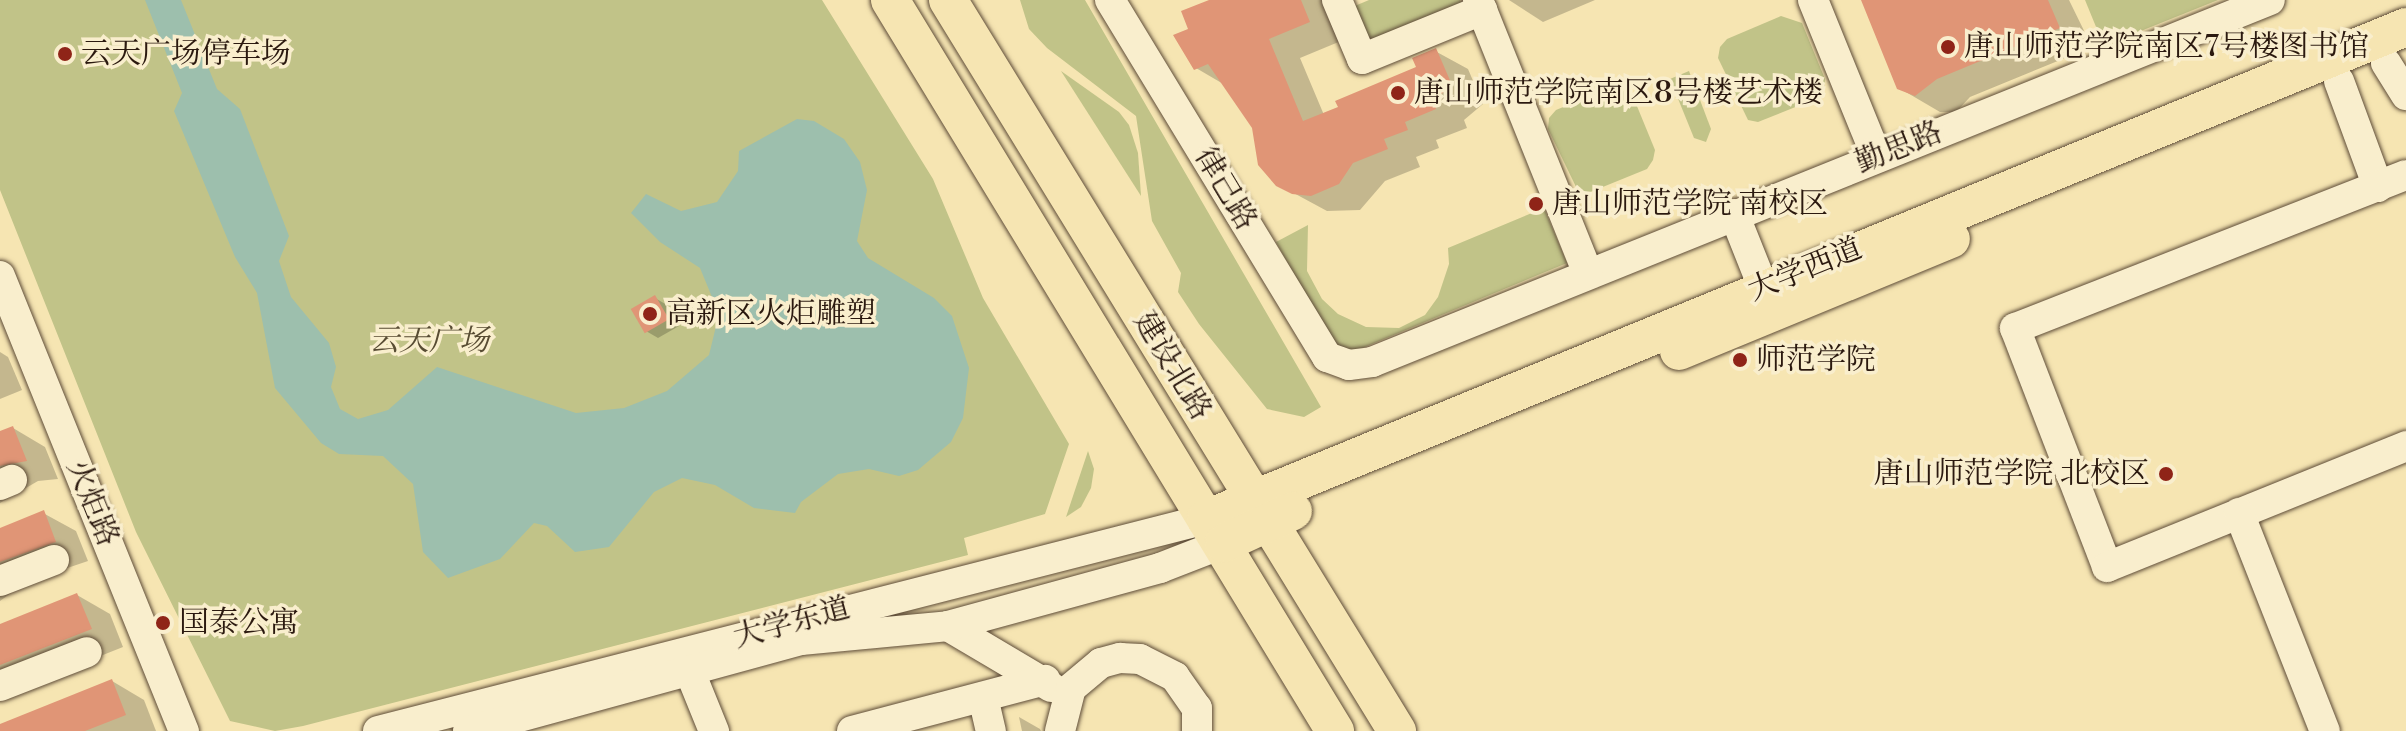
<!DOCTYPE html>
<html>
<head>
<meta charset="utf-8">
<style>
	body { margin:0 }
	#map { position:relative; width:2406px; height:731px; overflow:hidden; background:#f6e5b2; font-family:"Libre Bodoni","Noto Serif SC",serif }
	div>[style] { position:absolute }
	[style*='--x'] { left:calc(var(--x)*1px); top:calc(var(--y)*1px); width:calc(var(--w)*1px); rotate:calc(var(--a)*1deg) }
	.green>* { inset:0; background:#c1c388 }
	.water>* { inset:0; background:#9dbfad }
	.shadow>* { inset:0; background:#0003 }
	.building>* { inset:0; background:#e09576; transform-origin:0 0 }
	.roads { filter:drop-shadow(0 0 2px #5e4c38) drop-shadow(0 0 2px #5e4c38) }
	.minor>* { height:30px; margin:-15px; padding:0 15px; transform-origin:15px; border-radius:15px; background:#f9eecd }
	.major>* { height:38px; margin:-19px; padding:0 19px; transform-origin:19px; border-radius:19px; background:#f6e5b2 }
	.dots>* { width:22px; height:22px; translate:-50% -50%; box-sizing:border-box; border:4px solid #f9eecd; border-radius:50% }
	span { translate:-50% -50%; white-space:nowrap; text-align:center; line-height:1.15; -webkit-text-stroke:7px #f9eecd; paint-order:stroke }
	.poi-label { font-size:30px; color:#2b190f }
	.left { translate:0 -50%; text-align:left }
	.right { translate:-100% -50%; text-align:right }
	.street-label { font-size:30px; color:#2b190f }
	.park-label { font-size:30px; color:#584c33; font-style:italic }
</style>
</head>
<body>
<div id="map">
	<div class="green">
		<div style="clip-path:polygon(0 0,822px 0,933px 179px,983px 298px,1069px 444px,1045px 514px,964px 538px,968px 555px,303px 726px,275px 731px,230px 721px,136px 532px,0 190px)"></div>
		<div style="clip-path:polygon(1020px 0,1085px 0,1321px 407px,1304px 417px,1267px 409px,1199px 324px,1178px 292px,1181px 273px,1152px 221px,1136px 116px,1047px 48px,1029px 29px)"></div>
		<div style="clip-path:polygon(1369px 0,1460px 0,1462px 4px,1370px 47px,1350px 8px)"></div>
		<div style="clip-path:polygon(2085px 0,2218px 0,2111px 43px,2101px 39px)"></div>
		<div style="clip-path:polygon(1781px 16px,1802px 23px,1825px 79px,1824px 89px,1818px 98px,1758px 122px,1748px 120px,1718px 58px,1720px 47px,1727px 39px)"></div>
		<div style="clip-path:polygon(1061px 71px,1119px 112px,1129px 125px,1138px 153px,1141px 196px)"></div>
		<div style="clip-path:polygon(1689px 71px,1711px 129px,1706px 142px,1694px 138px,1670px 79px)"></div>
		<div style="clip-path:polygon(1611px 87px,1632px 94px,1655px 150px,1653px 160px,1647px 169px,1588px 193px,1578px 191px,1548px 129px,1549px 118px,1556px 110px)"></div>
		<div style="clip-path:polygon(1544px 208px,1567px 263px,1348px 354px,1335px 348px,1276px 242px,1308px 225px,1307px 271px,1322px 299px,1338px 314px,1366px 327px,1399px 328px,1425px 315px,1438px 297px,1449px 264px,1448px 248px)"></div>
		<div style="clip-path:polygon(1088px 451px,1094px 469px,1091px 488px,1081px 507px,1066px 517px)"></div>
	</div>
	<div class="water">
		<div style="clip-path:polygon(145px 0,181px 0,217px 89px,240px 109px,289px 236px,279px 261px,291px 297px,329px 343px,336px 367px,331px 387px,340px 409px,358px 419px,388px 410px,437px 367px,576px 413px,624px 408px,667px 391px,709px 355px,719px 314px,700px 268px,660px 242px,631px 213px,646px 194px,681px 211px,717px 202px,738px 171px,739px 151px,797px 119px,814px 121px,844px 139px,860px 162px,867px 190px,857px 241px,868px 258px,934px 298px,952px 316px,969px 368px,963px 418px,951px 442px,918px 470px,899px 476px,869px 469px,838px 474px,801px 502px,795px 513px,754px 508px,715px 485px,682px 478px,654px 492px,609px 547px,575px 552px,547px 526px,534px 523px,500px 559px,448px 578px,423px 552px,413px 484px,383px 456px,339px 454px,321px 443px,275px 388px,257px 293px,235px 257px,174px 111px,182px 93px)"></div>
	</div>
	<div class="shadow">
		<div style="clip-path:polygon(1214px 0,1325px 0,1341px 41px,1300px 58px,1324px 115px,1418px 68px,1435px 51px,1468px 69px,1483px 104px,1464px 120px,1467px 128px,1436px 140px,1439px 148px,1416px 157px,1420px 167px,1385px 181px,1360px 210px,1327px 211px,1277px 184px,1253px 127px,1225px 85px,1196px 68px,1191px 30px)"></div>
		<div style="clip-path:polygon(1509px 0,1595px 0,1543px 22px)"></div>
		<div style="clip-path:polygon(1863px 0,2069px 0,2092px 47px,1970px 97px,1956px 112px,1940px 112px,1899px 88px)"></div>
		<div style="clip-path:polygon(655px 298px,667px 305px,679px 326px,658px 338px,646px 331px)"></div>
		<div style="clip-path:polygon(0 352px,8px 357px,22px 390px,0 399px)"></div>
		<div style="clip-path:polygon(13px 428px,45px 447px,58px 479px,38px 481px,0 503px,0 433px)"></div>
		<div style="clip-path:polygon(43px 513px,76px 531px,88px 561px,26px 582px,0 601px,0 530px)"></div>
		<div style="clip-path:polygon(77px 595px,110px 614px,123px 647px,0 696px,0 626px)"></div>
		<div style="clip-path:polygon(112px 681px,144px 700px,156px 731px,0 731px,0 726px)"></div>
		<div style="clip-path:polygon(1019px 717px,1040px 729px,1041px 731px,1022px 731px)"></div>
	</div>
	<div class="building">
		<div style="clip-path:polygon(1209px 0,1301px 0,1310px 22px,1269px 39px,1303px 121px,1338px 107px,1335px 101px,1416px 67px,1412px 58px,1436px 48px,1452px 85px,1433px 101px,1436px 109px,1405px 122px,1408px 130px,1384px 139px,1388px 149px,1353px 163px,1339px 184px,1311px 196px,1292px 194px,1276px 186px,1258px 165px,1252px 128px,1208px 64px,1194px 70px,1173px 35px,1188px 29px,1181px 11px)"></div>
		<div style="clip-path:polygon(1861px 0,2048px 0,2060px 28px,1937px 79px,1915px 96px,1897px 89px)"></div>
		<div style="left:655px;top:295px;width:28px;height:28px;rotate:60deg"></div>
		<div style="clip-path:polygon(13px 426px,27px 461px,0 466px,0 431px)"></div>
		<div style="clip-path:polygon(44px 510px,56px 542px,0 562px,0 528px)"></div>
		<div style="clip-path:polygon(77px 593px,92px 629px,0 665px,0 624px)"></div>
		<div style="clip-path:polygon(112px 679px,126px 715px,85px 731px,0 731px,0 724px)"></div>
	</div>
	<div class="roads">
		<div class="minor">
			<div style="--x:1110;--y:0;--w:418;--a:58.7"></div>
			<div style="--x:1327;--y:357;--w:23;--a:20"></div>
			<div style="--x:1349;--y:365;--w:23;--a:-7"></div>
			<div style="--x:1372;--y:362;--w:968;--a:-21.96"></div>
			<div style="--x:1337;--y:0;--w:64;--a:67"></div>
			<div style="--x:1362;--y:59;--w:130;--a:-22.2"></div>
			<div style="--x:1478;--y:0;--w:294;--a:68.1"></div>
			<div style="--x:1813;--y:0;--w:170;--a:67.9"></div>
			<div style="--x:2386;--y:63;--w:38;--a:58"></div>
			<div style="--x:2339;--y:81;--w:113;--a:69.8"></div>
			<div style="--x:2406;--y:175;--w:420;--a:158.6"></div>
			<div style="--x:2015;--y:328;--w:256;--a:68.9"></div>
			<div style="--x:2107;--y:567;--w:323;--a:-22"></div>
			<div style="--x:1734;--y:214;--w:79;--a:68.3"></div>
			<div style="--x:0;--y:276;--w:491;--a:68"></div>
			<div style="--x:0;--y:485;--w:13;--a:-23"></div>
			<div style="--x:2239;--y:513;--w:234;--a:68.5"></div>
			<div style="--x:0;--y:581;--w:58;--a:-21.3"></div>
			<div style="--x:948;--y:626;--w:120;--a:30.6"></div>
			<div style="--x:690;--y:672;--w:64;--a:67.9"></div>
			<div style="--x:0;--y:686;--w:93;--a:-21.3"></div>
			<div style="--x:983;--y:697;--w:35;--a:77"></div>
			<div style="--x:378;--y:731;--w:855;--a:-14.36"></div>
			<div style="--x:468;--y:731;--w:345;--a:-15.3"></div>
			<div style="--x:801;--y:640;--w:148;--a:-5.4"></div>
			<div style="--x:948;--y:626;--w:220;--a:-15.3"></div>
			<div style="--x:1160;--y:568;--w:69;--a:-21.3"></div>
			<div style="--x:852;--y:731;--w:200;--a:-14.8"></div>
			<div style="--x:1060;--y:731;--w:44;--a:-75.7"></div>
			<div style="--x:1071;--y:688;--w:39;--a:-40"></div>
			<div style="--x:1101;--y:663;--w:20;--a:-15"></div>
			<div style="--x:1120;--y:658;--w:20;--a:3"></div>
			<div style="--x:1140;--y:659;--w:39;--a:27"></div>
			<div style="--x:1175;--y:677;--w:38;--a:55"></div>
			<div style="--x:1197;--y:708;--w:23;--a:90"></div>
		</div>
		<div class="major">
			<div style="--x:890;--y:0;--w:856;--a:58.67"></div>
			<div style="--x:948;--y:0;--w:858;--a:58.44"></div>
			<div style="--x:1679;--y:351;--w:294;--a:-22.4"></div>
			<div style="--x:1206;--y:519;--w:1297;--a:-22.29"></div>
			<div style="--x:1224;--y:543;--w:76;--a:-24.9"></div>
		</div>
	</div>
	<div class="dots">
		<div style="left:1948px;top:47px;background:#8f2418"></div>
		<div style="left:65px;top:54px;background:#8f2418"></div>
		<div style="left:1398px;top:93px;background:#8f2418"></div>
		<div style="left:1536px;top:204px;background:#8f2418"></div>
		<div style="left:650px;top:314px;background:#8f2418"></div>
		<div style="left:1740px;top:360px;background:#8f2418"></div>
		<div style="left:2166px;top:474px;background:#8f2418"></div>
		<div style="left:163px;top:623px;background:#8f2418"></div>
	</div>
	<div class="poi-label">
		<span class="left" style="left:1964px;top:47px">唐山师范学院南区7号楼图书馆</span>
		<span class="left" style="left:81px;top:54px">云天广场停车场</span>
		<span class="left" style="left:1414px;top:93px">唐山师范学院南区8号楼艺术楼</span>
		<span class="left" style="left:1552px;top:204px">唐山师范学院 南校区</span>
		<span class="left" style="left:666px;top:314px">高新区火炬雕塑</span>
		<span class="left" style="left:1756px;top:360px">师范学院</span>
		<span class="right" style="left:2150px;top:474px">唐山师范学院 北校区</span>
		<span class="left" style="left:179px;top:623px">国泰公寓</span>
	</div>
	<div class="street-label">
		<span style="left:1899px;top:148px;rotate:-22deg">勤思路</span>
		<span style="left:1225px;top:189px;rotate:59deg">律己路</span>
		<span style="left:1805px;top:270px;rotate:-22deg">大学西道</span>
		<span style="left:1172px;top:366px;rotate:59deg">建设北路</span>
		<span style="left:92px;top:503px;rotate:68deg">火炬路</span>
		<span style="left:792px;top:623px;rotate:-15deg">大学东道</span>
	</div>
	<div class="park-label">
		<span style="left:429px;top:341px">云天广场</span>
	</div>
</div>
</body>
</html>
